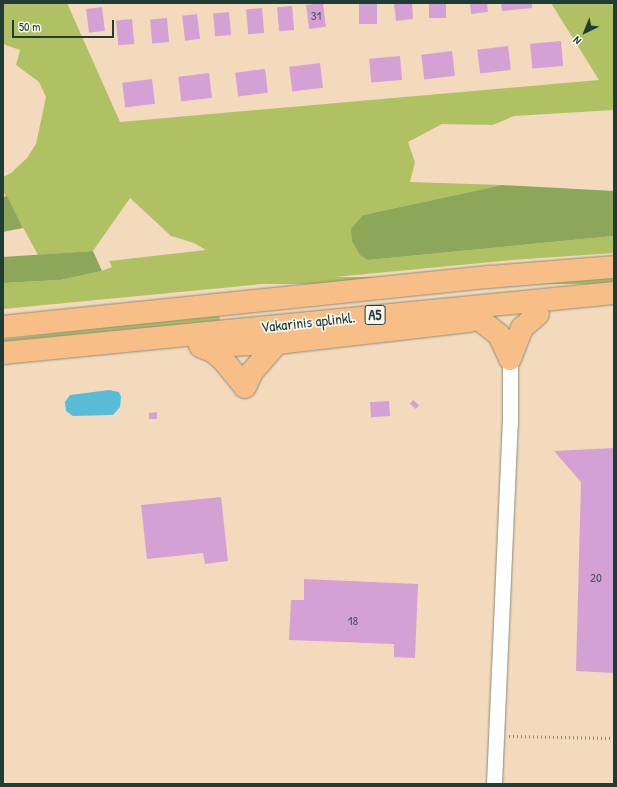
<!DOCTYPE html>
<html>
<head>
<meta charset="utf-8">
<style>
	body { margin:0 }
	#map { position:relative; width:617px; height:787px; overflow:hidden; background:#f4dabd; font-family:"Patrick Hand",sans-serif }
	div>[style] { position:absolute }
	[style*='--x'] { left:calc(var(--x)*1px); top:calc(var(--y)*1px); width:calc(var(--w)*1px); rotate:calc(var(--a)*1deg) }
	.green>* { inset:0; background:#b0c164; transform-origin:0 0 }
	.forest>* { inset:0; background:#8ca75a }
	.water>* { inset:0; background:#58bcd7 }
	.building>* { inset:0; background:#d3a1d3; transform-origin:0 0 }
	.path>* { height:2.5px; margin-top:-1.25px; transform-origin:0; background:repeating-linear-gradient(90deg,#8a8c78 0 1px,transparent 0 4px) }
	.roads { filter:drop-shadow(0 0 1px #8a8c78) drop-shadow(0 0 1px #8a8c78) }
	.minor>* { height:15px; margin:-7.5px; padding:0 7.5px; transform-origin:7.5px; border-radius:7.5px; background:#fff }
	.trunk>* { height:22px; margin:-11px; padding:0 11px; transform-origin:11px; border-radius:11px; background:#f7be88 }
	span { translate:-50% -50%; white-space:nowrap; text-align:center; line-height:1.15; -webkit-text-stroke:3.5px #fbf7ec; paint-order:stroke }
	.number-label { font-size:13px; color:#4c565c }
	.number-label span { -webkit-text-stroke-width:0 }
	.shield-label span { padding:1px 3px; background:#fbf7ec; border:1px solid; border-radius:3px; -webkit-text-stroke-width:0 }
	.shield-label { font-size:14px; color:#1f3d34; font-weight:700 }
	.street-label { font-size:15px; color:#1f3d34 }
	.frame { position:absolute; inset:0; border:4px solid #1f3d34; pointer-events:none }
	.north { position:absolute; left:565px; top:12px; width:40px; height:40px; -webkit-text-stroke:3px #fbf7ec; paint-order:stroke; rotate:223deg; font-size:11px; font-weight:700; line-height:16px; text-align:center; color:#1f3d34 }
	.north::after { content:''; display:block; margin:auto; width:14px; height:18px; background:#1f3d34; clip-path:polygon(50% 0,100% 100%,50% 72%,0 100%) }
	.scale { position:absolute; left:12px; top:20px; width:102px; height:18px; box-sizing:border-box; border:2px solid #1f3d34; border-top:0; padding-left:5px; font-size:12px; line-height:14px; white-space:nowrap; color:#1f3d34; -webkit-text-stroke:3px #fbf7ec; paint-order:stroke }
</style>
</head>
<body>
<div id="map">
	<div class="green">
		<div style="clip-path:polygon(3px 3px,67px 3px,120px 122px,599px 80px,551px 3px,614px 3px,614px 110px,514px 116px,493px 125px,442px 124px,408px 142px,415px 162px,410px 182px,502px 185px,363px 215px,368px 260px,614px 236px,614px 253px,512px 260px,3px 309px,3px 283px,60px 280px,102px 271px,112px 267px,109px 261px,206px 250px,194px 243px,171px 236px,130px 198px,93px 251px,38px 255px,3px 191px,3px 177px,11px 173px,27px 158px,36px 144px,46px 97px,39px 82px,16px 65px,20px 50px,3px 44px)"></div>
		<div style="left:614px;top:277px;width:7px;height:358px;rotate:90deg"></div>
		<div style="left:219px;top:313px;width:8px;height:217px;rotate:83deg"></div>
	</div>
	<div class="forest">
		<div style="clip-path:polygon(502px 185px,614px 191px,614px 236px,368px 260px,360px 255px,352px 241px,351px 229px,363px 215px)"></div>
		<div style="clip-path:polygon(7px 196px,23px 228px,3px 232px,3px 197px)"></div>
		<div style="clip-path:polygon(93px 251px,102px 271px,60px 280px,3px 283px,3px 257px)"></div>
	</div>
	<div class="water">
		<div style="clip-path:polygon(109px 390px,119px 392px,121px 397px,120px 407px,113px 415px,73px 416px,66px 411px,65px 402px,70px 395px)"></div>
	</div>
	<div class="building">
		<div style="left:323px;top:3px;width:24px;height:17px;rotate:83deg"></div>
		<div style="left:359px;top:3px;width:18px;height:21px"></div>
		<div style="clip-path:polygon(394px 3px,412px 3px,413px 19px,396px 21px)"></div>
		<div style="left:429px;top:3px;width:17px;height:15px"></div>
		<div style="clip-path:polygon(470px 3px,487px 3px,488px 12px,471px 14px)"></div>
		<div style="clip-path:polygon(501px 3px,532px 3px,532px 8px,502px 11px)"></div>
		<div style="left:292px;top:6px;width:24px;height:15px;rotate:85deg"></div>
		<div style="left:102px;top:7px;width:24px;height:16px;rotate:83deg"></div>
		<div style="left:262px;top:8px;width:25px;height:16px;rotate:85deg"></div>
		<div style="left:229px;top:12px;width:23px;height:16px;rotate:85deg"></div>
		<div style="left:197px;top:14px;width:25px;height:15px;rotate:83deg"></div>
		<div style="left:167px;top:18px;width:24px;height:17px;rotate:85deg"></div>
		<div style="left:132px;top:19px;width:25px;height:16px;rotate:85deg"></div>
		<div style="left:561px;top:41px;width:25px;height:31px;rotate:85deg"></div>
		<div style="left:508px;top:46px;width:24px;height:31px;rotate:83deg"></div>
		<div style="left:452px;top:51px;width:25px;height:31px;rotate:83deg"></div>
		<div style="left:400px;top:56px;width:24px;height:31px;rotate:85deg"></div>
		<div style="left:320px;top:63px;width:25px;height:31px;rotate:83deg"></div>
		<div style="left:265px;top:69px;width:24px;height:30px;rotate:83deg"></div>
		<div style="left:209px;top:73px;width:25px;height:31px;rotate:83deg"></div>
		<div style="left:152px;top:79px;width:25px;height:30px;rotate:83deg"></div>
		<div style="left:413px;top:400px;width:8px;height:5px;rotate:40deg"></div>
		<div style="left:389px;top:401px;width:15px;height:19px;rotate:86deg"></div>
		<div style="clip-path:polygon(157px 412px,157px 419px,149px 419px,149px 413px)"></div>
		<div style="clip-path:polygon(614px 448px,614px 673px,576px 671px,581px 482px,554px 451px)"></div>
		<div style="clip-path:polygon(221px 497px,228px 561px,205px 564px,203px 553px,147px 559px,141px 505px)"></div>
		<div style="clip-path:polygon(304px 579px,418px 584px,415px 658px,394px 657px,394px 644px,289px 640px,291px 600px,304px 600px)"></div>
	</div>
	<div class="path">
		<div style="--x:509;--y:736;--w:105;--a:1.1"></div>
	</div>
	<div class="roads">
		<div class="minor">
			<div style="--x:494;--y:784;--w:361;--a:-87.5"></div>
			<div style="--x:510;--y:423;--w:64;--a:-90"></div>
		</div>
		<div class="trunk">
			<div style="--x:480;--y:320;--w:24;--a:38"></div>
			<div style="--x:499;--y:335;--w:26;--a:65"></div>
			<div style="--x:3;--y:327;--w:489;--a:-5.9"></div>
			<div style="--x:489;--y:277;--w:125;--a:-4.6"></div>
			<div style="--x:200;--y:346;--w:15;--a:23"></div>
			<div style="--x:214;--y:352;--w:13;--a:42"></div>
			<div style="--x:224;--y:361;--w:33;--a:51"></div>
			<div style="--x:203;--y:346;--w:74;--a:-2.3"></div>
			<div style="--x:277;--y:343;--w:193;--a:-6.5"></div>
			<div style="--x:3;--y:353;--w:614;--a:-5.61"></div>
			<div style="--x:510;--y:359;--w:33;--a:-69"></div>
			<div style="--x:522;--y:328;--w:21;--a:-41"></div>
			<div style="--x:245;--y:387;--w:17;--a:-65"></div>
			<div style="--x:252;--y:372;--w:38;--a:-49"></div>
		</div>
	</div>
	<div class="number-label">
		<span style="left:316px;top:15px">31</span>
		<span style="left:596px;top:577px">20</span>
		<span style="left:353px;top:620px">18</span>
	</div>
	<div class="shield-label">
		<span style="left:375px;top:315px">A5</span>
	</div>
	<div class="street-label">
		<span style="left:308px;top:322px;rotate:-6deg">Vakarinis aplinkl.</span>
	</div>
	<div class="frame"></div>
	<div class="north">N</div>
	<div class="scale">50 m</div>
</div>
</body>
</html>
